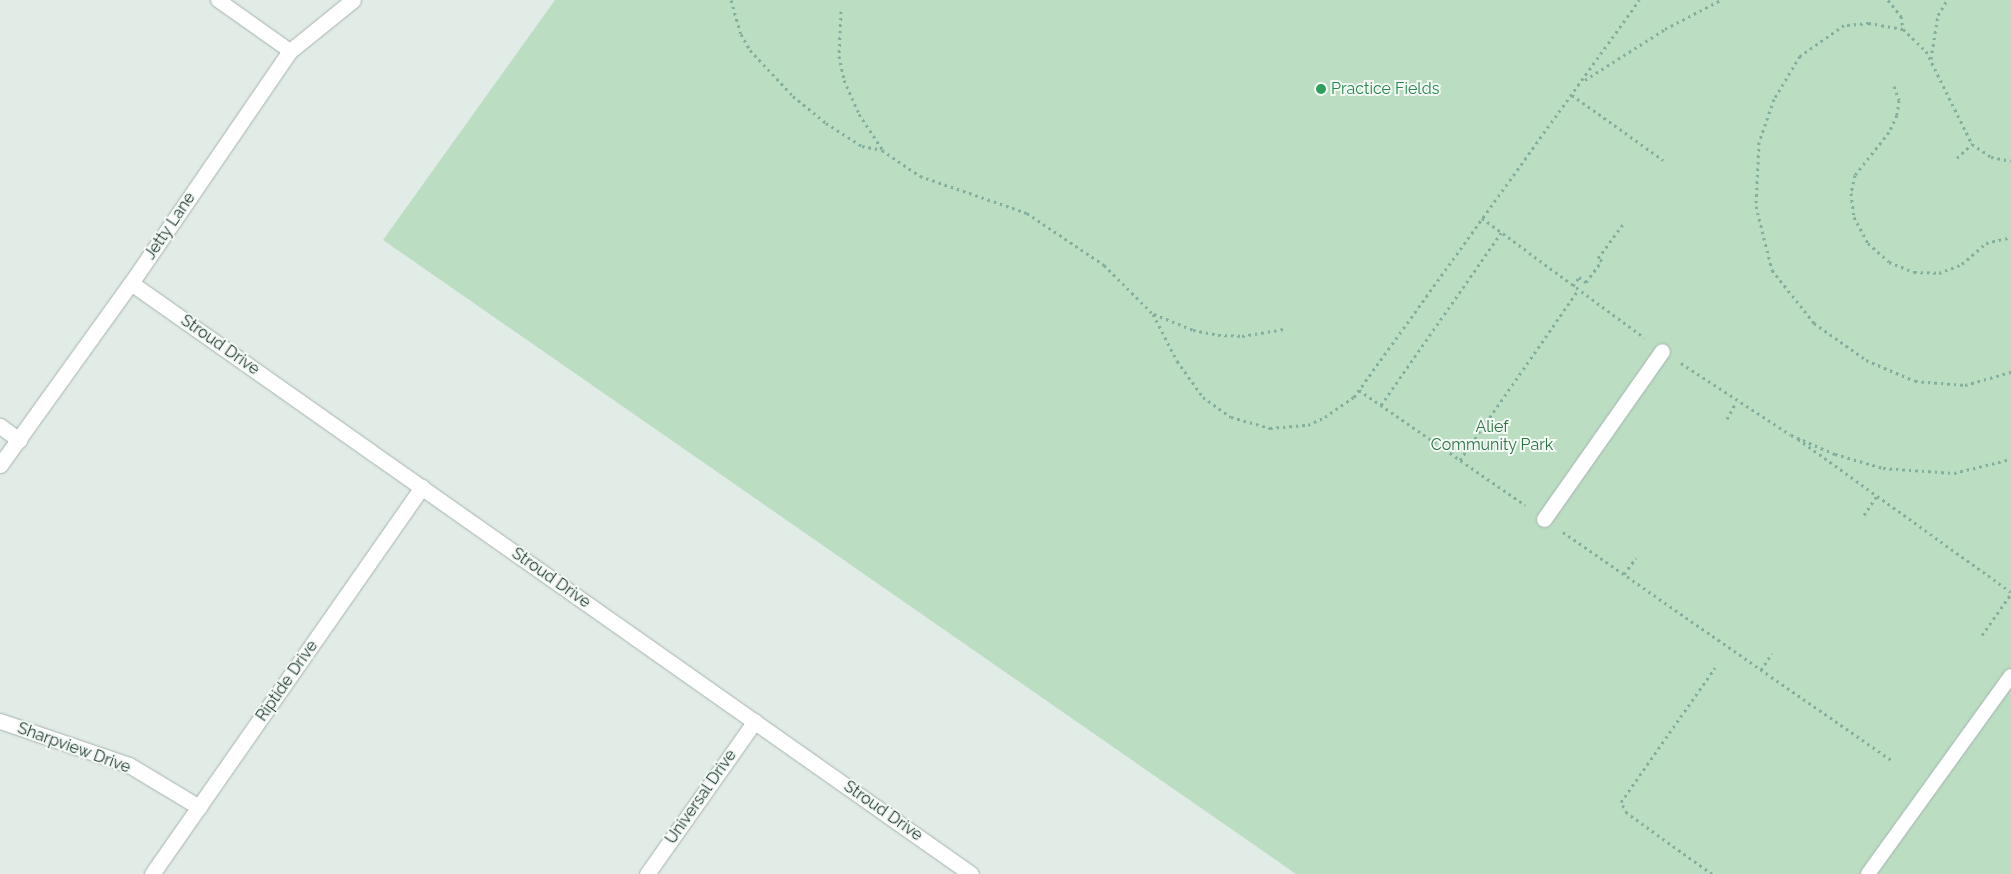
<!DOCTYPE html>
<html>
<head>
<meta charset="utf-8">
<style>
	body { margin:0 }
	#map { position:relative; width:2011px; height:874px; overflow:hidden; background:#e2ece7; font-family:Raleway,sans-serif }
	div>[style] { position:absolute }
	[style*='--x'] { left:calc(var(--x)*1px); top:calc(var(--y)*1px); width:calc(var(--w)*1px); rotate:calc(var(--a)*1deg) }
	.green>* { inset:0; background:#bbddc2 }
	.path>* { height:3px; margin-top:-1.5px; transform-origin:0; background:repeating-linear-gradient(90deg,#83af9e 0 2.5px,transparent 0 6.5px) }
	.roads { filter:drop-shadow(0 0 1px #a5b4ae) drop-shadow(0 0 1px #a5b4ae) }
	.service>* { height:14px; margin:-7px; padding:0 7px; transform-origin:7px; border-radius:7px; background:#fff }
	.pedestrian>* { height:15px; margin:-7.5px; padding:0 7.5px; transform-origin:7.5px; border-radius:7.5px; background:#fff }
	.minor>* { height:15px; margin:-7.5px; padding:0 7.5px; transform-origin:7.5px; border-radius:7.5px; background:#fff }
	.dots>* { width:14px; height:14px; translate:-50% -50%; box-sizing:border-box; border:2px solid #f3f9f5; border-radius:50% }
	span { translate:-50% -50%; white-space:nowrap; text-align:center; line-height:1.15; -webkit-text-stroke:4px #f3f9f5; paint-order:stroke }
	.leisure-label { font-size:16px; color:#27864d }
	.left { translate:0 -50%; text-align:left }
	.street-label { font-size:16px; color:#223d34 }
	.park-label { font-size:16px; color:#2d7343 }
</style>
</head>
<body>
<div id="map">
	<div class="green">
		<div style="clip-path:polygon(555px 0,2011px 0,2011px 874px,1296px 874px,383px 240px)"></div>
	</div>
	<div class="path">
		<div style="--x:731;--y:0;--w:35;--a:74"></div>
		<div style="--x:741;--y:34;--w:18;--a:61"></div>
		<div style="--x:750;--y:50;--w:63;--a:46.9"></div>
		<div style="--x:793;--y:96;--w:43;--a:39.3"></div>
		<div style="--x:826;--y:123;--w:43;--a:32.6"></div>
		<div style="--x:862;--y:146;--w:20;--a:11"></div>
		<div style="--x:882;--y:150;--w:46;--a:34.4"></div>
		<div style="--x:920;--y:176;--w:113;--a:19.1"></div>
		<div style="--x:1027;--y:213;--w:93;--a:34"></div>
		<div style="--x:1104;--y:265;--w:69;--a:45"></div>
		<div style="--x:1153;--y:314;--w:53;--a:62.9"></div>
		<div style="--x:1177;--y:361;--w:44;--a:54.2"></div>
		<div style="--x:1203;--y:397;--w:34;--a:36"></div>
		<div style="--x:1231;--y:417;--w:41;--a:15.8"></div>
		<div style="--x:1270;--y:428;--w:38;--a:-5"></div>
		<div style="--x:1308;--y:425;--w:19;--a:-25"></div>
		<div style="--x:1325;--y:417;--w:35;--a:-35"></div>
		<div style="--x:1354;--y:397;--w:489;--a:-54.3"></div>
		<div style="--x:1888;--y:0;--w:21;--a:51"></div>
		<div style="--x:1901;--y:16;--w:13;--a:81"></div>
		<div style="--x:1903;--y:29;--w:32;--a:44"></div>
		<div style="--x:1926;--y:51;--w:104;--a:63.7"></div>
		<div style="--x:1972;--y:144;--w:23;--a:34"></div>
		<div style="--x:1991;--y:157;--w:20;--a:11"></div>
		<div style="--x:841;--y:11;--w:45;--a:92.5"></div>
		<div style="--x:839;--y:56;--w:25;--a:78"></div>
		<div style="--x:844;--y:80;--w:37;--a:66"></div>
		<div style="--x:859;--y:114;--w:42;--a:56.7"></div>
		<div style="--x:1903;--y:29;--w:35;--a:-170"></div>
		<div style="--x:1869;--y:23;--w:25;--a:175"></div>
		<div style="--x:1844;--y:25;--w:54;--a:144.8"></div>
		<div style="--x:1800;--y:56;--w:50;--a:121.2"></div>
		<div style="--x:1774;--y:99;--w:46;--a:109.2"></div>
		<div style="--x:1759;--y:142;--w:64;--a:92.7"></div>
		<div style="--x:1756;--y:206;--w:66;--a:76"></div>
		<div style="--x:1772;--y:270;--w:68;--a:51.6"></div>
		<div style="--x:1814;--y:323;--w:64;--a:35.4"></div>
		<div style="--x:1866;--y:360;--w:53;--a:23.2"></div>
		<div style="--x:1915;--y:381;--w:50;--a:4.6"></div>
		<div style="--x:1965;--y:385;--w:48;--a:-15.8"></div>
		<div style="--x:1931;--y:59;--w:45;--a:-81"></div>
		<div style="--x:1938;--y:15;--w:17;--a:-59"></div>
		<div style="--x:1585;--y:80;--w:95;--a:-32.5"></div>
		<div style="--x:1665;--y:29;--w:63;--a:-27.4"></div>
		<div style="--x:1894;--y:86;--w:15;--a:70"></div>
		<div style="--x:1899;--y:100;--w:15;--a:98"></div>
		<div style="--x:1897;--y:115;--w:19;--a:115"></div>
		<div style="--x:1889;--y:132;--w:55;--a:128.3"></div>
		<div style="--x:1855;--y:175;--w:18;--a:103"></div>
		<div style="--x:1851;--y:193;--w:24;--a:83"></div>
		<div style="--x:1854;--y:217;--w:30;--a:62"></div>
		<div style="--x:1868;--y:243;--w:28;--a:42"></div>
		<div style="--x:1889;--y:262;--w:27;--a:22"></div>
		<div style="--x:1914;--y:272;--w:25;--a:2"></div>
		<div style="--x:1939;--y:273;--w:25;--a:-21"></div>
		<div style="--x:1962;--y:264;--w:32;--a:-41"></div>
		<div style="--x:1986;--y:243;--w:26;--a:-13"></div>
		<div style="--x:1572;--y:95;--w:112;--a:35.5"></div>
		<div style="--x:1957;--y:158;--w:21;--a:-43"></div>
		<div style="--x:1482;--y:218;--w:202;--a:36.4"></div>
		<div style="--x:1573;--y:286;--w:11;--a:-56"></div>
		<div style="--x:1579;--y:277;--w:9;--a:36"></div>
		<div style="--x:1586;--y:282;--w:26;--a:-53"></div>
		<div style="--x:1602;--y:261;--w:5;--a:-143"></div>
		<div style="--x:1598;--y:258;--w:44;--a:-53.4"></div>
		<div style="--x:1154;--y:314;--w:42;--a:22.3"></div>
		<div style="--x:1193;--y:330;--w:25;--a:11"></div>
		<div style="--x:1218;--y:335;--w:24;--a:2"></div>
		<div style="--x:1242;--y:336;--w:43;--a:-9.5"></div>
		<div style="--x:1681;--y:363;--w:131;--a:33.2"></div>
		<div style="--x:1791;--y:435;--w:48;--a:23.4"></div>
		<div style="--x:1835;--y:454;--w:50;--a:16.3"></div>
		<div style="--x:1883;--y:468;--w:71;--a:4"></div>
		<div style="--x:1954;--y:473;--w:59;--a:-13.8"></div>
		<div style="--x:1359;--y:390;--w:202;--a:34.7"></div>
		<div style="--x:1381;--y:405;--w:210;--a:-55.1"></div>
		<div style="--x:1727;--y:419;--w:19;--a:-62"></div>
		<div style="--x:1798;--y:439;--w:262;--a:35.7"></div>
		<div style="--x:1460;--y:460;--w:207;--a:-55.2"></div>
		<div style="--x:1864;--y:515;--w:23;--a:-56"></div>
		<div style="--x:1563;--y:532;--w:401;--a:34.8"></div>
		<div style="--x:1624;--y:574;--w:20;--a:-53"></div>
		<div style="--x:1982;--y:635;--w:50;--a:-54.7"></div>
		<div style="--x:1761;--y:670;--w:20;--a:-57"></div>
		<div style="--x:1712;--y:874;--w:105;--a:-144.3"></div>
		<div style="--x:1627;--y:813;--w:13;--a:-119"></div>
		<div style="--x:1621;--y:802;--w:164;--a:-55"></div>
	</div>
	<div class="roads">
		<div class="service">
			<div style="--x:218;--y:0;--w:88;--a:35.3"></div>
			<div style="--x:1868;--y:874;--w:244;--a:-54.2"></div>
		</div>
		<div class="pedestrian">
			<div style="--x:1544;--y:519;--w:205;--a:-54.9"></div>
		</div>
		<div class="minor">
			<div style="--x:131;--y:283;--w:1027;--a:35.13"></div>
			<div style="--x:0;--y:426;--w:24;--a:36"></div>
			<div style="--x:0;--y:465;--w:224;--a:-54.3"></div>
			<div style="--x:131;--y:283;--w:281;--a:-55.6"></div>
			<div style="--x:290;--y:51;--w:81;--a:-39"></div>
			<div style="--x:0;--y:721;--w:136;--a:18.8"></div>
			<div style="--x:129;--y:765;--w:82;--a:31"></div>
			<div style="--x:152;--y:874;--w:472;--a:-55.1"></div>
			<div style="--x:647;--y:874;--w:187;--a:-54.8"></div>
		</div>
	</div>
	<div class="dots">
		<div style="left:1321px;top:89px;background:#2e9e5b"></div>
	</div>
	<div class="leisure-label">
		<span class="left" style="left:1331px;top:89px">Practice Fields</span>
	</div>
	<div class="street-label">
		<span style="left:170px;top:226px;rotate:-56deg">Jetty Lane</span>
		<span style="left:220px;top:345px;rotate:35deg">Stroud Drive</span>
		<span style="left:551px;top:578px;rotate:35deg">Stroud Drive</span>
		<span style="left:287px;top:681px;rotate:-55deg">Riptide Drive</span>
		<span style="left:74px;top:748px;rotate:20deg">Sharpview Drive</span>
		<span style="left:701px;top:797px;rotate:-55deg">Universal Drive</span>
		<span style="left:883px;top:811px;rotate:35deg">Stroud Drive</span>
	</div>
	<div class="park-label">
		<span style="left:1492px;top:436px">Alief<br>Community Park</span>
	</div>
</div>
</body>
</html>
